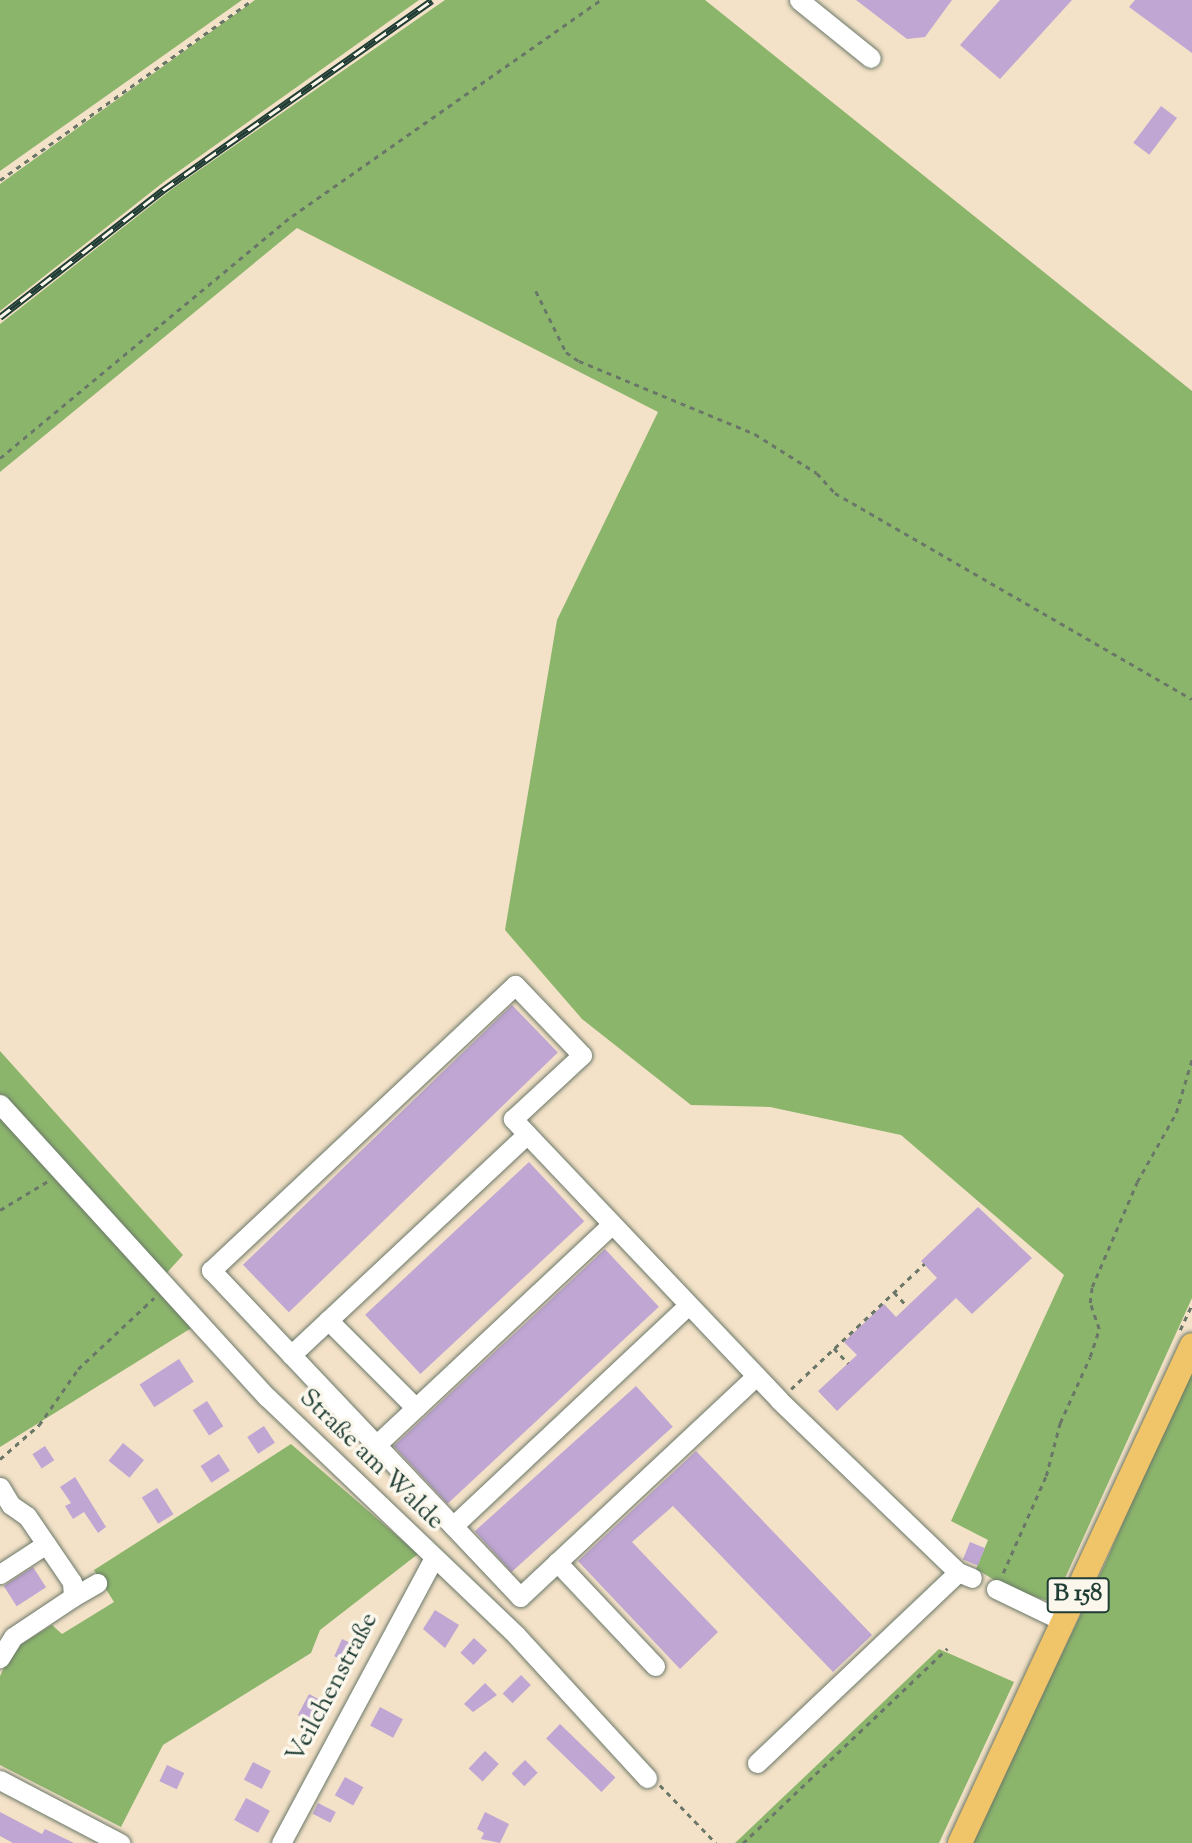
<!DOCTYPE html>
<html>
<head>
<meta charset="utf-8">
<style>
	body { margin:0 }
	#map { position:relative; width:1192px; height:1843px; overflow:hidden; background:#f4e2c8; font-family:"Sorts Mill Goudy",serif }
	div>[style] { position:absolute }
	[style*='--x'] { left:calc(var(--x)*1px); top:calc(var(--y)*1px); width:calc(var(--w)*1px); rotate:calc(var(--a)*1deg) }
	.forest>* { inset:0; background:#8cb56c }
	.building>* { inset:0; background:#bfa6d3; transform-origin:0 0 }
	.path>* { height:2.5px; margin-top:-1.25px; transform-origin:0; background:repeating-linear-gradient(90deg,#6a7768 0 5px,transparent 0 10px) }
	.roads { filter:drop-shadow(0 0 2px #6a7768) drop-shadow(0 0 2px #6a7768) }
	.minor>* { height:19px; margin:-9.5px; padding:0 9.5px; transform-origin:9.5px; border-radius:9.5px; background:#fff }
	.major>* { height:24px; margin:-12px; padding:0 12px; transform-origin:12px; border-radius:12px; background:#f0c469 }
	.rail>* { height:7px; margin-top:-3.5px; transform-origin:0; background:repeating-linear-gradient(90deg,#fbf7ec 0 13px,#1f3d34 0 26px); box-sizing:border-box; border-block:2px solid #1f3d34 }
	span { translate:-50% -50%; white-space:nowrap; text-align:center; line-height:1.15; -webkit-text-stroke:7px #fbf7ec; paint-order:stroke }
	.shield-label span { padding:2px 5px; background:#fbf7ec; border:2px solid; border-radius:5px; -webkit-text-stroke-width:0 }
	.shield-label { font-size:24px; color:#1f3d34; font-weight:700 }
	.street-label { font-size:26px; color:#1f3d34 }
</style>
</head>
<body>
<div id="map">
	<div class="forest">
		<div style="clip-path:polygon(0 0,242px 0,0 171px)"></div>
		<div style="clip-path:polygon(255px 0,419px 0,165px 181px,0 311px,0 184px)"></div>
		<div style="clip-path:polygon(445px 0,705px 0,1192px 391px,1192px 1298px,1056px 1598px,1045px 1600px,1006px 1587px,976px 1569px,988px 1540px,951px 1521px,1064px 1275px,901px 1135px,770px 1107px,691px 1105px,582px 1019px,505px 930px,557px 620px,658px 412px,297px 228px,0 472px,0 324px,172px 189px)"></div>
		<div style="clip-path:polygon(0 1051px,183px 1255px,163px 1277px,0 1100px)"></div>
		<div style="clip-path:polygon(0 1118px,193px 1327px,0 1447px)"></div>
		<div style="clip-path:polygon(1192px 1362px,1192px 1843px,971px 1843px,1106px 1562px)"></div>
		<div style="clip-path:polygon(291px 1444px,418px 1554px,320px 1630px,311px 1653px,163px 1745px,121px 1827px,0 1765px,0 1676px,13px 1649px,52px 1625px,62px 1634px,114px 1602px,94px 1570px)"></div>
		<div style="clip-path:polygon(939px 1649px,1014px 1682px,939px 1843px,735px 1843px)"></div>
	</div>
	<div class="building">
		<div style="clip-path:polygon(856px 0,952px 0,925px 37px,907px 39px)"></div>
		<div style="clip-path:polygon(1000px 0,1072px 0,1000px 79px,960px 45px)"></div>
		<div style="clip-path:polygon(1135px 0,1192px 0,1192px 53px,1129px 7px)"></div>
		<div style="left:1161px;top:106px;width:20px;height:46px;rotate:37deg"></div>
		<div style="left:512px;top:1005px;width:66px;height:374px;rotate:46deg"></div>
		<div style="left:529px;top:1162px;width:81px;height:224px;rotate:47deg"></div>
		<div style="clip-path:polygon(978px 1207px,1032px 1258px,972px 1314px,956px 1298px,837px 1411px,818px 1391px,857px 1355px,844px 1342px,884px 1304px,896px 1317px,937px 1278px,921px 1261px)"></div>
		<div style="left:605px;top:1249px;width:79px;height:289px;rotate:47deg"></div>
		<div style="left:179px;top:1359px;width:27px;height:47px;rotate:57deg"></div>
		<div style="left:636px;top:1386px;width:55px;height:217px;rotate:48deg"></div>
		<div style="left:207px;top:1401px;width:30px;height:17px;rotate:57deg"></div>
		<div style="left:264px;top:1426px;width:20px;height:20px;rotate:57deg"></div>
		<div style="left:123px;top:1443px;width:27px;height:23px;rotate:39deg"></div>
		<div style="left:45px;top:1446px;width:17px;height:15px;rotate:57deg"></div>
		<div style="clip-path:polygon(696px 1451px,872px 1635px,833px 1672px,673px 1506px,632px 1542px,718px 1632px,680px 1669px,578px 1561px)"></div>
		<div style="left:219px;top:1454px;width:20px;height:22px;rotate:57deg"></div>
		<div style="clip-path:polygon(75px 1477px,106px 1527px,98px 1533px,84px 1512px,73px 1519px,65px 1506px,71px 1503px,60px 1487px)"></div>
		<div style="left:157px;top:1488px;width:31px;height:18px;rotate:58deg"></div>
		<div style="left:970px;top:1542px;width:16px;height:19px;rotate:22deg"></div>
		<div style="left:33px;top:1567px;width:24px;height:35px;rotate:57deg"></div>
		<div style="clip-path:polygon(435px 1610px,459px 1625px,445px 1648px,423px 1629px)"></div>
		<div style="left:474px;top:1638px;width:18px;height:20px;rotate:43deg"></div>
		<div style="left:342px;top:1639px;width:17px;height:19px;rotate:24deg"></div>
		<div style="left:521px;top:1675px;width:14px;height:26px;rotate:45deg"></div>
		<div style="clip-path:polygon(485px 1683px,497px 1695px,473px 1712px,464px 1704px)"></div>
		<div style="left:309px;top:1694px;width:24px;height:24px;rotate:28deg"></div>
		<div style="left:380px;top:1707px;width:26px;height:21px;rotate:28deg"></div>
		<div style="left:560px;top:1724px;width:77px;height:20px;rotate:44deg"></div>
		<div style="left:485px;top:1751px;width:19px;height:24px;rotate:43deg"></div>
		<div style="left:525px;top:1760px;width:18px;height:19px;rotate:45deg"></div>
		<div style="left:253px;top:1762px;width:20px;height:20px;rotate:27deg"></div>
		<div style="left:167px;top:1765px;width:19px;height:18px;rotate:25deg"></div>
		<div style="left:345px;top:1777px;width:21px;height:21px;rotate:29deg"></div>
		<div style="left:246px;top:1798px;width:27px;height:25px;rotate:28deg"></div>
		<div style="left:318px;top:1803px;width:20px;height:12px;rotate:27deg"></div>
		<div style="clip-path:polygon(0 1812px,42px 1834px,45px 1829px,74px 1843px,13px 1843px,0 1836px)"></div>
		<div style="clip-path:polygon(485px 1812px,509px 1824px,500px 1843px,481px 1839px,484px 1833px,477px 1829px)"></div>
	</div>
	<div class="path">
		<div style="--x:0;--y:180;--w:310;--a:-35.5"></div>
		<div style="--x:536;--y:291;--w:68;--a:63.8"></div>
		<div style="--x:566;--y:352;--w:16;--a:35"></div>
		<div style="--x:579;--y:361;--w:191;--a:22.5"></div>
		<div style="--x:755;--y:434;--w:73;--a:32.2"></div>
		<div style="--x:817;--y:473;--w:27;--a:48"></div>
		<div style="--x:835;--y:493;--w:412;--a:30"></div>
		<div style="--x:0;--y:458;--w:379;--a:-39.7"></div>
		<div style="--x:292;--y:216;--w:376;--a:-35"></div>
		<div style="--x:0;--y:1210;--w:56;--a:-31.1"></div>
		<div style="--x:894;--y:1292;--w:19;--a:47"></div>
		<div style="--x:1180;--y:1330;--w:29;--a:-65"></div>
		<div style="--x:834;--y:1348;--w:21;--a:47"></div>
		<div style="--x:791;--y:1389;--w:183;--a:-43.2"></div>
		<div style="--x:0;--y:1459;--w:52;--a:-41.1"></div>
		<div style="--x:39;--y:1425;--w:68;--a:-55.1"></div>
		<div style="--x:78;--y:1369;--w:104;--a:-43.1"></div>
		<div style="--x:1003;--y:1573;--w:106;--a:-66.1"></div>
		<div style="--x:1046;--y:1476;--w:55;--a:-75.2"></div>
		<div style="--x:1060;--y:1423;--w:72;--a:-65.6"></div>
		<div style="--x:1090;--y:1357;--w:29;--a:-72"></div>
		<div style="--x:1099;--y:1329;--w:28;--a:-109"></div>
		<div style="--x:1090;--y:1303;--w:16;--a:-83"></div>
		<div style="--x:1092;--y:1287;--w:114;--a:-66.8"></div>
		<div style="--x:1137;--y:1182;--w:79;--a:-60.5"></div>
		<div style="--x:1176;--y:1113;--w:56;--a:-73.5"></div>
		<div style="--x:660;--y:1785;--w:81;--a:46"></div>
		<div style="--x:743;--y:1843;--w:282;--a:-43.6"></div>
	</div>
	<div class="roads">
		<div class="minor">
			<div style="--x:799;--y:0;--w:92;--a:38.9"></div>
			<div style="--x:0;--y:1104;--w:396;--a:47.7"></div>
			<div style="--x:267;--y:1397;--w:344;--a:43.7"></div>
			<div style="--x:516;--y:1635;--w:194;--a:47.5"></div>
			<div style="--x:527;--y:1134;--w:21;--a:-133"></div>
			<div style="--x:513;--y:1119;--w:94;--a:-42.8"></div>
			<div style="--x:582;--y:1055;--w:97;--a:-133.7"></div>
			<div style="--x:515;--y:985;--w:417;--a:136.8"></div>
			<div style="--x:211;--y:1270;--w:450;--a:46.6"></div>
			<div style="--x:520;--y:1597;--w:323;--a:-43.1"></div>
			<div style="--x:328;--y:1320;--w:124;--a:45"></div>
			<div style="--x:291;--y:1355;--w:323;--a:-43.1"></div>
			<div style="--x:527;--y:1134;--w:366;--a:46.5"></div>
			<div style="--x:779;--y:1400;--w:248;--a:43.9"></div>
			<div style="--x:958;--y:1572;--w:15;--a:23"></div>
			<div style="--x:376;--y:1445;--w:323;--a:-43.1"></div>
			<div style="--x:0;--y:1487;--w:21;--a:59"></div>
			<div style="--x:11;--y:1505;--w:19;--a:35"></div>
			<div style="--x:27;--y:1516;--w:80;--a:55.7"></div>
			<div style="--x:72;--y:1582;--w:15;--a:86"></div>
			<div style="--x:73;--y:1597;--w:72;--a:146.3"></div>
			<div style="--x:13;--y:1637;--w:25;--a:122"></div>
			<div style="--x:453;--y:1526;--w:323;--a:-43.2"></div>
			<div style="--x:557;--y:1562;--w:143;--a:46.7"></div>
			<div style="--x:0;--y:1574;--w:55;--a:-33.1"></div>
			<div style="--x:996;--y:1589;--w:76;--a:25.6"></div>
			<div style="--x:73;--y:1597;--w:28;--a:-30"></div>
			<div style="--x:757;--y:1763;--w:277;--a:-43.5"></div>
			<div style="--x:0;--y:1780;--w:136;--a:27.7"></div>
			<div style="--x:281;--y:1843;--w:323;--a:-61.8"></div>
		</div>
		<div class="major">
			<div style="--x:960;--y:1843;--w:549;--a:-65.02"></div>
		</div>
	</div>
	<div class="rail">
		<div style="--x:0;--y:317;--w:207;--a:-37.9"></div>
		<div style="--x:163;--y:190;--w:329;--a:-35.2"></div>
	</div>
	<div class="shield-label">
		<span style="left:1078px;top:1595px">B 158</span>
	</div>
	<div class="street-label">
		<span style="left:371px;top:1460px;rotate:44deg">Straße am Walde</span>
		<span style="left:333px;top:1688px;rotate:-62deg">Veilchenstraße</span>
	</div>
</div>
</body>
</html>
